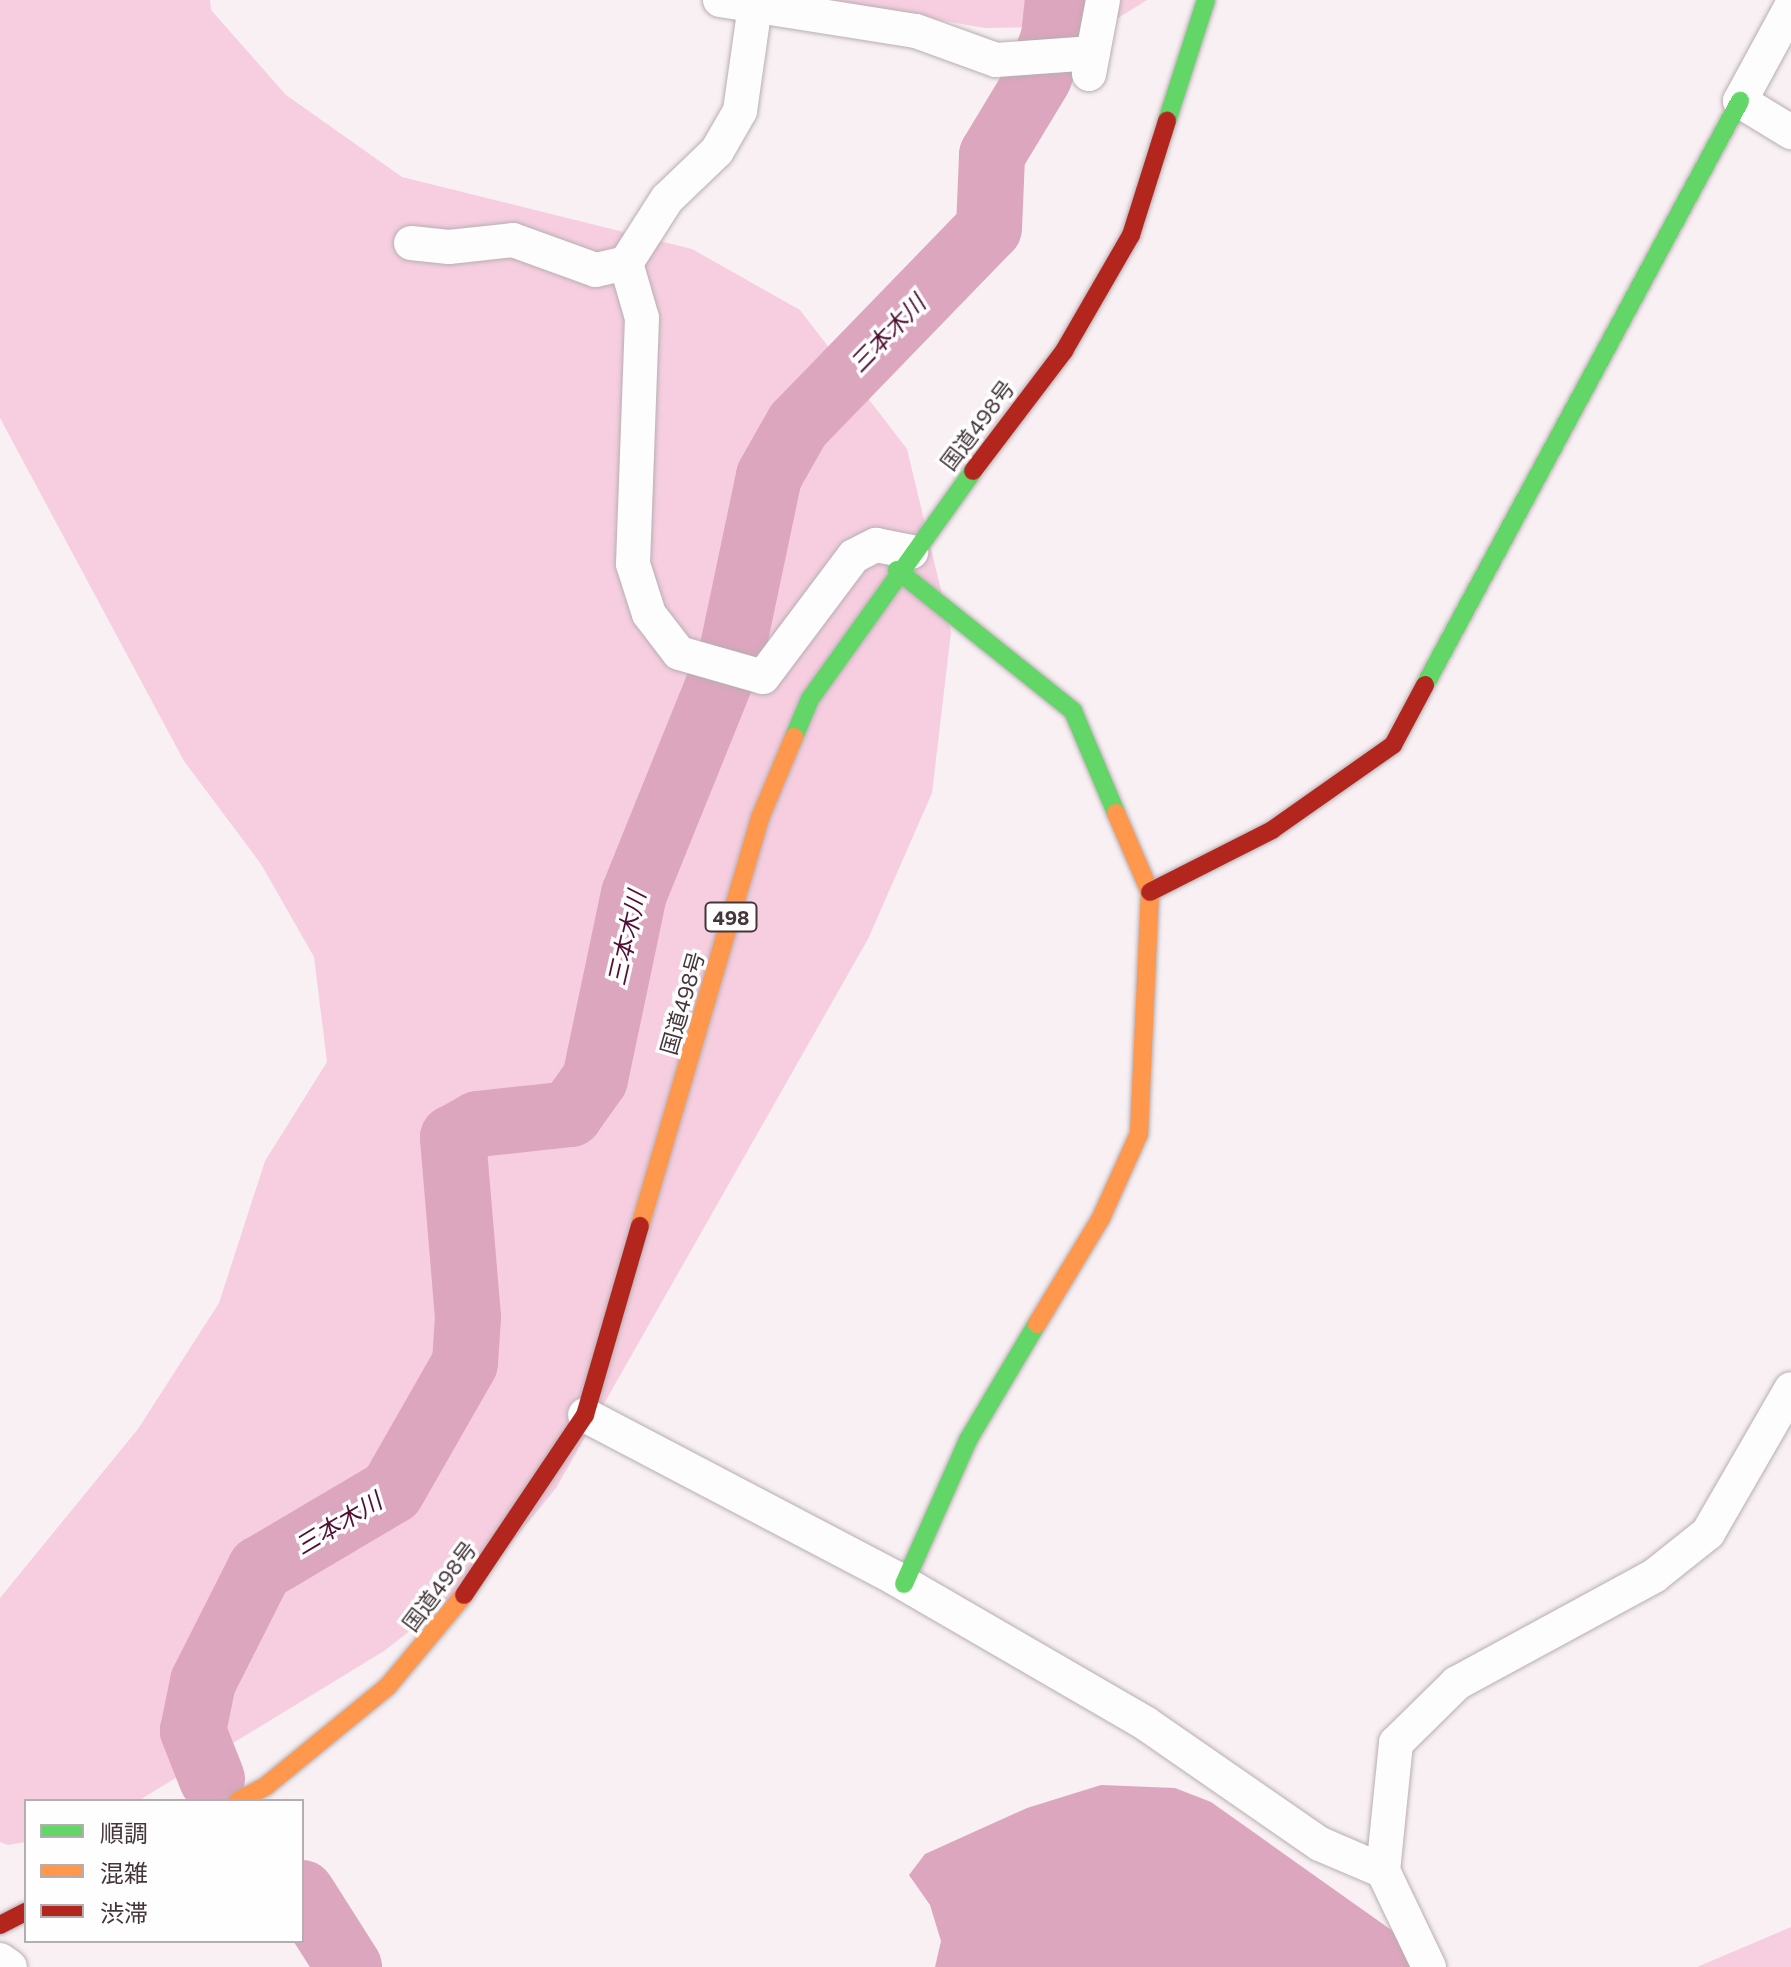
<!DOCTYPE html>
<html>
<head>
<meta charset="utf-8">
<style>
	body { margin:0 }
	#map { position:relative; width:1791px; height:1967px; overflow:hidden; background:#f8f0f3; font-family:Commissioner,"Noto Sans JP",sans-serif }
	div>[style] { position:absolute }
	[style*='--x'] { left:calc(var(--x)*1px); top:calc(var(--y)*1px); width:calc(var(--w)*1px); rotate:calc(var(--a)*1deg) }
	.green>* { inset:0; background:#f6cee0 }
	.water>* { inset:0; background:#dca6be }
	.river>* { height:66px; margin:-33px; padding:0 33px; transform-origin:33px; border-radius:33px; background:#dca6be }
	.roads { filter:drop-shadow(0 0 2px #b8aeb2) drop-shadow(0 0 2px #b8aeb2) }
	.street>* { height:34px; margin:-17px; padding:0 17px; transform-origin:17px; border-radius:17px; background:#fefdfd }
	.fast>* { height:18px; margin:-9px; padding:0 9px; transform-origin:9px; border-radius:9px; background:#63d668 }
	.slow>* { height:18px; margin:-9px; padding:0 9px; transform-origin:9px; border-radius:9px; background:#ff974d }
	.jam>* { height:18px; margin:-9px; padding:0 9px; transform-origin:9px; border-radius:9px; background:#b3261e }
	span { translate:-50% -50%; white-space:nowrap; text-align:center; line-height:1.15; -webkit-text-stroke:7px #fefefe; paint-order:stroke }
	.shield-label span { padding:2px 6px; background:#fefefe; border:2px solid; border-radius:6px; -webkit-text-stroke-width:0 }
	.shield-label { font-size:20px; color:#44363c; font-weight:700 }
	.street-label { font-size:22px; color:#44363c }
	.water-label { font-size:24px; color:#500f33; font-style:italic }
	.legend { position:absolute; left:24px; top:1799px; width:280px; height:144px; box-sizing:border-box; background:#fefefe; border:2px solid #b4aeb0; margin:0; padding:10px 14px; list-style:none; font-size:24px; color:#44363c }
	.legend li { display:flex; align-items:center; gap:16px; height:40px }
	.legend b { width:40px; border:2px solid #b4aeb0 }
</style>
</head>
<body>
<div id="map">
	<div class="green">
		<div style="clip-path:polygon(0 0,210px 0,211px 10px,286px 95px,402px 177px,692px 249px,800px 310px,907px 449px,951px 632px,932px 793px,868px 939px,556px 1488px,491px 1568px,384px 1651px,138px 1801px,26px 1801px,26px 1842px,8px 1845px,0 1842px,0 1598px,138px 1429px,219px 1303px,265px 1161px,327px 1062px,314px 957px,261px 864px,184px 761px,0 418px)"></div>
		<div style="clip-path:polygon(824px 0,1147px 0,1105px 26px,985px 28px)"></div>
		<div style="clip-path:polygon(1791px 1927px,1791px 1967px,1697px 1967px)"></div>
	</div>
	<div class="water">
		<div style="clip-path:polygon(1101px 1785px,1175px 1788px,1211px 1802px,1404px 1939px,1420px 1967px,935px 1967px,941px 1941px,930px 1905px,909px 1875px,925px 1854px,1027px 1808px)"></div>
	</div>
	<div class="river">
		<div style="--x:212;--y:1779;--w:52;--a:-111.6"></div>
		<div style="--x:193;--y:1731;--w:50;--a:-78.5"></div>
		<div style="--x:203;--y:1682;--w:127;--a:-63.2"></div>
		<div style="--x:260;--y:1569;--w:153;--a:-30.6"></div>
		<div style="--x:392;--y:1491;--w:147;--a:-60.3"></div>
		<div style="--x:465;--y:1363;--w:46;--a:-86.3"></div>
		<div style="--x:468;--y:1317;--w:180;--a:-94.8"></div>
		<div style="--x:453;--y:1138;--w:29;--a:-29"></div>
		<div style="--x:478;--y:1124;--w:93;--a:-6.2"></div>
		<div style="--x:570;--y:1114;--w:43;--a:-54.5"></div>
		<div style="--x:595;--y:1079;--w:189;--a:-78.1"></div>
		<div style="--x:634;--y:894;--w:261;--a:-68"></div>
		<div style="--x:732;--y:652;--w:180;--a:-78.1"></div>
		<div style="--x:769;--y:476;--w:59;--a:-60.4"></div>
		<div style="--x:798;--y:425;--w:274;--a:-45.9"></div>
		<div style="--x:989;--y:228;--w:73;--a:-87.6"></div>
		<div style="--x:992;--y:155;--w:91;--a:-58.9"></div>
		<div style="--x:1039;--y:77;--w:43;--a:-69.4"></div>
		<div style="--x:1054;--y:37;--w:37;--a:-84"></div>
		<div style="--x:302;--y:1893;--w:88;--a:57.6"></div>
	</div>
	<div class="roads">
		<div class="street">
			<div style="--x:720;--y:0;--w:198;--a:9"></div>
			<div style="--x:916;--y:31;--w:85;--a:19.9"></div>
			<div style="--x:996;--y:60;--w:97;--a:-4.1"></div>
			<div style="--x:1791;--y:7;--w:107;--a:118.5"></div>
			<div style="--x:1740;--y:101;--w:60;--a:31.3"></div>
			<div style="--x:1089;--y:74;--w:75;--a:-79.3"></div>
			<div style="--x:411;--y:243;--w:38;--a:6"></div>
			<div style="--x:449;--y:247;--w:64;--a:-6.2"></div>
			<div style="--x:513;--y:240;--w:88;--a:19.9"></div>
			<div style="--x:596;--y:270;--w:31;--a:-13"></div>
			<div style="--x:626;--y:263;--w:76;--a:-57.4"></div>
			<div style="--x:667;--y:199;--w:69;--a:-43.8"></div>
			<div style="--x:717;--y:151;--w:46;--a:-60.1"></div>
			<div style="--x:740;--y:111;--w:107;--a:-81.9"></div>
			<div style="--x:626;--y:263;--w:57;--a:73.8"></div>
			<div style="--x:642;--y:318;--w:246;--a:92.1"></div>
			<div style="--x:633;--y:564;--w:52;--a:72.3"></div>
			<div style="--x:649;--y:614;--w:49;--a:52.4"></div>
			<div style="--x:679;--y:653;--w:87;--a:15.9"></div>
			<div style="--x:763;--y:677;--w:151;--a:-53.1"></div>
			<div style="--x:854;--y:556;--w:25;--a:-27"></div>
			<div style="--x:876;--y:545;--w:36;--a:11"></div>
			<div style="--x:585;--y:1415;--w:350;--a:27.7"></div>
			<div style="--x:895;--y:1578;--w:289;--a:30.1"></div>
			<div style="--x:1145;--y:1723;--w:213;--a:34.7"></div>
			<div style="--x:1320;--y:1844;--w:69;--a:23.2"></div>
			<div style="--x:0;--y:1960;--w:12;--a:35"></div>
			<div style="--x:1429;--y:1967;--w:106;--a:-115.6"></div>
			<div style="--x:1383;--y:1871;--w:129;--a:-84.2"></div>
			<div style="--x:1396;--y:1743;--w:86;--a:-44.5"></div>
			<div style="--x:1457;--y:1683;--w:224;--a:-28.5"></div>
			<div style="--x:1654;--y:1576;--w:69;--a:-38.5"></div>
			<div style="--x:1708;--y:1533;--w:166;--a:-60"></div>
		</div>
		<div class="fast">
			<div style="--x:1167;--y:121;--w:127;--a:-72.1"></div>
			<div style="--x:897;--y:570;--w:226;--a:38.7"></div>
			<div style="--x:1073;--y:711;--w:111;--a:67.1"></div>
			<div style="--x:1425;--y:685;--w:664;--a:-61.66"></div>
			<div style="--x:794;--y:737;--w:41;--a:-67.2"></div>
			<div style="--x:810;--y:699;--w:280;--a:-54.4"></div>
			<div style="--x:904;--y:1584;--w:158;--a:-66"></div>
			<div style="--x:968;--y:1440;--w:135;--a:-59.3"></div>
		</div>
		<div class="slow">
			<div style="--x:640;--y:1226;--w:425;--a:-73.6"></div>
			<div style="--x:760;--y:818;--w:88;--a:-67.2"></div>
			<div style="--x:1037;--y:1324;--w:124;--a:-58.9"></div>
			<div style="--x:1101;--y:1218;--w:92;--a:-65.7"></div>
			<div style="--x:1139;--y:1134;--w:242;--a:-87.4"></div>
			<div style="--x:1150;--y:892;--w:86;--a:-113.3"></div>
			<div style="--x:238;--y:1801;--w:32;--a:-28"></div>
			<div style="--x:266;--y:1786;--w:158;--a:-39.3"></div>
			<div style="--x:388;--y:1686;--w:119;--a:-50.1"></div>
		</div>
		<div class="jam">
			<div style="--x:973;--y:471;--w:151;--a:-52.8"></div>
			<div style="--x:1064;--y:351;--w:134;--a:-60"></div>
			<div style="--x:1131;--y:235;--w:120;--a:-72.5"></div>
			<div style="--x:1150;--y:892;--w:137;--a:-26.9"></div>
			<div style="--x:1272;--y:830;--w:148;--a:-35.1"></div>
			<div style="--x:1393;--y:745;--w:68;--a:-61.9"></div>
			<div style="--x:464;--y:1595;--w:217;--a:-56.1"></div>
			<div style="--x:585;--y:1415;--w:197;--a:-73.8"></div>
			<div style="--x:0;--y:1925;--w:29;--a:-27"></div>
		</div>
	</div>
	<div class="shield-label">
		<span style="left:731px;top:917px">498</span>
	</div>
	<div class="street-label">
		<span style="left:977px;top:425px;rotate:-53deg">国道498号</span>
		<span style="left:682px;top:1003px;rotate:-74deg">国道498号</span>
		<span style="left:439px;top:1586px;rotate:-53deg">国道498号</span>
	</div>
	<div class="water-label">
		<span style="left:887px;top:333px;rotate:-46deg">三本木川</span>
		<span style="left:626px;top:938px;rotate:-77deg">三本木川</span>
		<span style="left:338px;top:1523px;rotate:-31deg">三本木川</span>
	</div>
	<ul class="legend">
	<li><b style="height:10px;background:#63d668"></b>順調</li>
	<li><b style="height:10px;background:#ff974d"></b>混雑</li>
	<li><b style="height:10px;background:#b3261e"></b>渋滞</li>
	</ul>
</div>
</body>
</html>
